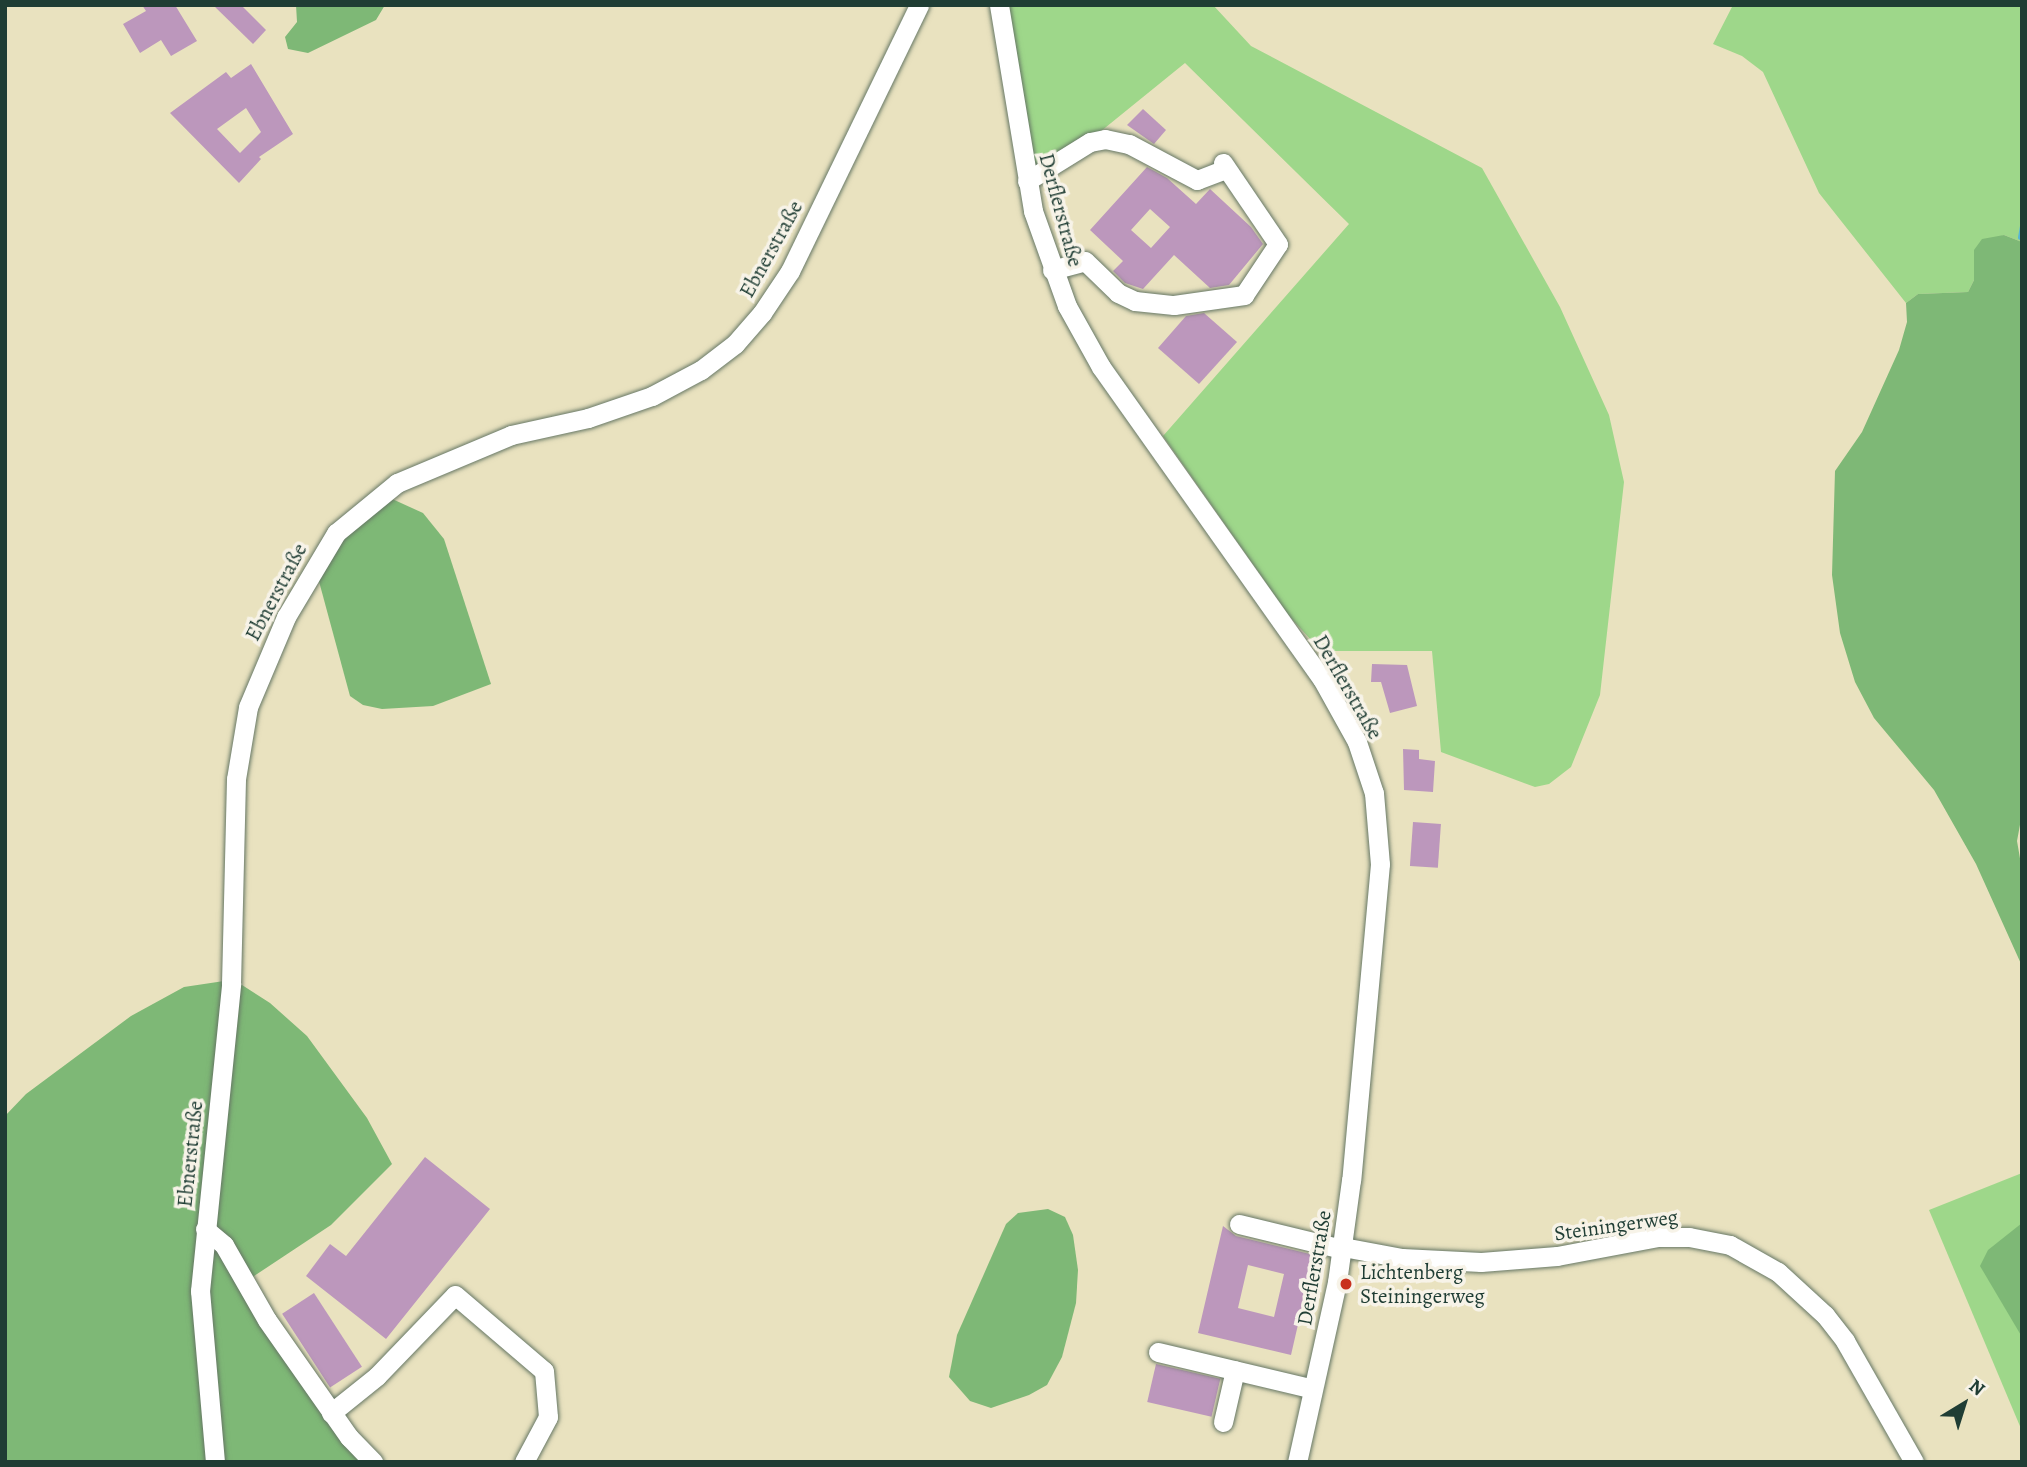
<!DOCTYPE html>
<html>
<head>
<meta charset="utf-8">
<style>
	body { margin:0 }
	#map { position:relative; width:2027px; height:1467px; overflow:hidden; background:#e9e2bf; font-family:Alegreya,serif }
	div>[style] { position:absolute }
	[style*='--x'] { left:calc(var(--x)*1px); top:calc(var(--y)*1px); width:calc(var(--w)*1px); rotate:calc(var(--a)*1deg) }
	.green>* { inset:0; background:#9ed78a }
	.forest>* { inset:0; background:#7eb876 }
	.stream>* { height:5px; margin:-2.5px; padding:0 2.5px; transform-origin:2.5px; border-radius:2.5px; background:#58b5d6 }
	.building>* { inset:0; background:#bc97bc; transform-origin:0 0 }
	.roads { filter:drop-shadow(0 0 2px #667765) drop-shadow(0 0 2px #667765) }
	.minor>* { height:19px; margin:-9.5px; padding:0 9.5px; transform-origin:9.5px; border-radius:9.5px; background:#fff }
	.dots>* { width:19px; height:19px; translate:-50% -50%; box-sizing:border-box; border:4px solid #f7f3e8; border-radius:50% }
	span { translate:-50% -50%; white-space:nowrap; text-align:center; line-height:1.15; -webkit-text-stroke:7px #f7f3e8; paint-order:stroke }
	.street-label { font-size:21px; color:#1f3d34 }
	.poi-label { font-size:21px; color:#1f3d34 }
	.left { translate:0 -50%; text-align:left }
	.frame { position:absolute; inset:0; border:7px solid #1f3d34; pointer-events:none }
	.north { position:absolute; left:1929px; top:1369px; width:70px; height:70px; -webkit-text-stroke:5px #f7f3e8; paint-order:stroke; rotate:38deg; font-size:19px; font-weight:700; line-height:28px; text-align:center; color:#1f3d34 }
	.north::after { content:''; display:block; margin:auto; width:24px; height:32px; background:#1f3d34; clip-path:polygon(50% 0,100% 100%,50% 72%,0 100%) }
</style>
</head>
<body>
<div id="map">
	<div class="green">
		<div style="clip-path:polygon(1008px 5px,1213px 5px,1251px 46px,1482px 168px,1560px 307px,1609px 415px,1624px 482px,1600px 695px,1571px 767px,1549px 784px,1535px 787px,1441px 752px,1432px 651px,1321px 651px,1290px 617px,1163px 436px,1349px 224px,1185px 63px,1037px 183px)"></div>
		<div style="clip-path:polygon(1733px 5px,2022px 5px,2022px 242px,2004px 235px,1974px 251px,1974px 280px,1968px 292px,1918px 294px,1906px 303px,1819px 193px,1763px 72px,1742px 56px,1713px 44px)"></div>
		<div style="clip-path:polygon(2022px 1173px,2022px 1431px,1929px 1210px)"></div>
	</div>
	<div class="forest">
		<div style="clip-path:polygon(296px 5px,385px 5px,376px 20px,308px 53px,288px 49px,285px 37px,297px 22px)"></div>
		<div style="clip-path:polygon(2004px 235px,2022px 242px,2022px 814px,2017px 841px,2022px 870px,2022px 966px,1976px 864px,1934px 790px,1874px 718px,1855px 682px,1840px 633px,1832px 575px,1835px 471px,1862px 432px,1899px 350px,1907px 322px,1906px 303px,1918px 294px,1968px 292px,1974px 280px,1974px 250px,1982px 239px)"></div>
		<div style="clip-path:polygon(390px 498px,423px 513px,444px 539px,491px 684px,433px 706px,382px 709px,363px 705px,350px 696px,317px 574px,362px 517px)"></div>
		<div style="clip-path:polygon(224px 981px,242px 985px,270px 1003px,307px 1036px,367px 1118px,392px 1164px,331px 1225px,242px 1284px,367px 1462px,5px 1462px,5px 1116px,26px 1094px,131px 1016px,184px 987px)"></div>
		<div style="clip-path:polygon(1048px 1209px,1065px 1217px,1073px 1235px,1078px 1270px,1076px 1303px,1062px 1357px,1047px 1385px,1029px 1395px,991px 1408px,970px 1401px,949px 1377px,957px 1335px,1006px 1224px,1018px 1213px)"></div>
		<div style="clip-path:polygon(2022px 1223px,2022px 1337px,1980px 1266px,1988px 1250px)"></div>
	</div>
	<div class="stream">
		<div style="--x:2020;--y:237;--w:11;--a:-80"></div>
	</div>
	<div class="building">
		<div style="clip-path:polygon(142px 5px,175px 5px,197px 41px,171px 56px,161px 40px,140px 53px,123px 24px,146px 11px)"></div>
		<div style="clip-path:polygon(213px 5px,241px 5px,266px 30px,253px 44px)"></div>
		<div style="clip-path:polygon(evenodd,251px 64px,293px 134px,259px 157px,261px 159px,239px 183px,170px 113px,226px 72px,231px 78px,251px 64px,246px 108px,261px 132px,240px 153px,217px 129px,246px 108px)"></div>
		<div style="clip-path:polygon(1143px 109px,1166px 130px,1154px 144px,1127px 125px)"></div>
		<div style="clip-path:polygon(evenodd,1147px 167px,1167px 178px,1196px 204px,1210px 189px,1251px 227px,1263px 244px,1229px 285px,1210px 288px,1174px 255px,1143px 289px,1125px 283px,1113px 271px,1123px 261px,1090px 230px,1147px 167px,1150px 209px,1170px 227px,1151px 248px,1131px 230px,1150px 209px)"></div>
		<div style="clip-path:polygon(1204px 313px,1237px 342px,1199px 384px,1158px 348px,1186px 316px)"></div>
		<div style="clip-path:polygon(1372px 664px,1407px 665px,1417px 706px,1390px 713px,1381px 682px,1371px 682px)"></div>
		<div style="clip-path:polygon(1403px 749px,1419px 750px,1419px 759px,1435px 761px,1433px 792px,1404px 790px)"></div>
		<div style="left:1413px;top:822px;width:28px;height:44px;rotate:4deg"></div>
		<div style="clip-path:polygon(425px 1157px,490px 1209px,386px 1339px,306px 1276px,330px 1244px,346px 1256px)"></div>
		<div style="clip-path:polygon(evenodd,1223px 1226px,1236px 1236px,1314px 1255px,1291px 1355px,1198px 1333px,1223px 1226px,1248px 1265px,1284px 1274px,1274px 1317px,1238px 1308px,1248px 1265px)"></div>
		<div style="left:314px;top:1293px;width:88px;height:38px;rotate:57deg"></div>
		<div style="left:1156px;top:1364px;width:66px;height:39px;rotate:13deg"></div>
	</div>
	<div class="roads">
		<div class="minor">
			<div style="--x:999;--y:5;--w:209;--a:80.6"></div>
			<div style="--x:1033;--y:211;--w:101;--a:70.3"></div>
			<div style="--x:1067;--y:306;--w:70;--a:60.9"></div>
			<div style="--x:1101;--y:367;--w:382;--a:54.7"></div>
			<div style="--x:1322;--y:679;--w:72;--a:60.9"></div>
			<div style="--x:1357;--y:742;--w:54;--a:71.6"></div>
			<div style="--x:1374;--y:793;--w:71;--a:85.2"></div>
			<div style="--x:1380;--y:864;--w:317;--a:95.2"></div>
			<div style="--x:1351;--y:1180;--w:103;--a:97.8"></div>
			<div style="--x:1337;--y:1282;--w:184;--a:102.5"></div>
			<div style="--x:1027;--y:181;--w:74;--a:-31.8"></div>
			<div style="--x:1090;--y:142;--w:15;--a:-11"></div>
			<div style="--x:1105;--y:139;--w:25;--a:12"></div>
			<div style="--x:1129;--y:144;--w:77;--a:27.9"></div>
			<div style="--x:1197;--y:180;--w:31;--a:-21"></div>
			<div style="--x:1052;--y:270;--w:34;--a:-15"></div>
			<div style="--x:1085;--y:261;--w:46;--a:44.1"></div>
			<div style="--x:1118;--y:293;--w:19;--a:25"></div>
			<div style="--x:1135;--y:301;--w:39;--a:6"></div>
			<div style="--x:1174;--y:305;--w:71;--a:-8.1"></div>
			<div style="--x:1244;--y:295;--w:61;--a:-56.3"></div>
			<div style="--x:1278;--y:244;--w:98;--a:-124.2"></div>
			<div style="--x:1239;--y:1224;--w:106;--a:13.6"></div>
			<div style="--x:205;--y:1229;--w:25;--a:40"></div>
			<div style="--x:224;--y:1245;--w:86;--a:60.2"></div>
			<div style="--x:267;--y:1320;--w:143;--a:55"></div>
			<div style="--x:349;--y:1437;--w:35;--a:46"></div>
			<div style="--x:1343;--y:1247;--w:60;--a:10.6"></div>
			<div style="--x:1402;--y:1258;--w:79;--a:2.9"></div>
			<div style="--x:1481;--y:1262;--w:76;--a:-4.5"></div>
			<div style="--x:1557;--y:1256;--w:103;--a:-10.7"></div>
			<div style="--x:1658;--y:1237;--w:31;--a:0"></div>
			<div style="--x:1689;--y:1237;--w:42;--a:11"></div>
			<div style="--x:1730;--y:1245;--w:55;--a:29.4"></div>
			<div style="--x:1778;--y:1272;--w:64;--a:42.5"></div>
			<div style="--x:1825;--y:1315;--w:33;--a:52"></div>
			<div style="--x:1845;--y:1341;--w:139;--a:60.3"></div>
			<div style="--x:1158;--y:1352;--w:159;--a:13.4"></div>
			<div style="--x:331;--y:1413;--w:59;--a:-38.8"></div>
			<div style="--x:377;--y:1376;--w:112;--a:-46.1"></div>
			<div style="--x:455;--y:1295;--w:117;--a:40.5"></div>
			<div style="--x:544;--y:1371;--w:46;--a:85"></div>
			<div style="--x:548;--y:1417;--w:51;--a:118.1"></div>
			<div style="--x:1223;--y:1422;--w:53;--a:-77"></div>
			<div style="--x:215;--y:1462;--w:172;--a:-95"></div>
			<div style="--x:200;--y:1291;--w:309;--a:-84.2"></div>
			<div style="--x:231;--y:984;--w:205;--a:-88.6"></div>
			<div style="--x:236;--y:779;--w:73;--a:-80.5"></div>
			<div style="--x:248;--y:707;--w:98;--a:-67.1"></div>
			<div style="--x:286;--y:617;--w:98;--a:-59.2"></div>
			<div style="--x:336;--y:533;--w:79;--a:-39.3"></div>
			<div style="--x:397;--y:483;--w:124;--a:-22.8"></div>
			<div style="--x:511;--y:435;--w:79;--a:-12.4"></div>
			<div style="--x:588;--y:418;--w:68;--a:-19"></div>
			<div style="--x:652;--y:396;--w:55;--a:-28"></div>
			<div style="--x:701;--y:370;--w:43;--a:-37.4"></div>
			<div style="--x:735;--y:344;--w:41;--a:-48.9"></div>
			<div style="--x:762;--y:313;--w:50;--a:-56.3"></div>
			<div style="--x:790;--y:271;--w:296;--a:-64.1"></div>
		</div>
	</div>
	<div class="dots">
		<div style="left:1346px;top:1284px;background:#c8321e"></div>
	</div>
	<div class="street-label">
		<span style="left:1061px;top:210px;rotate:75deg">Derflerstraße</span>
		<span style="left:771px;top:249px;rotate:-61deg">Ebnerstraße</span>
		<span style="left:276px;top:592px;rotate:-62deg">Ebnerstraße</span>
		<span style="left:1348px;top:687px;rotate:60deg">Derflerstraße</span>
		<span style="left:190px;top:1154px;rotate:-84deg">Ebnerstraße</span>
		<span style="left:1616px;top:1225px;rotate:-8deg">Steiningerweg</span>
		<span style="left:1314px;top:1268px;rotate:-80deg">Derflerstraße</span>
	</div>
	<div class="poi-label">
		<span class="left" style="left:1360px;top:1284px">Lichtenberg<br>Steiningerweg</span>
	</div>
	<div class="frame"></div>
	<div class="north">N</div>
</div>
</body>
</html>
